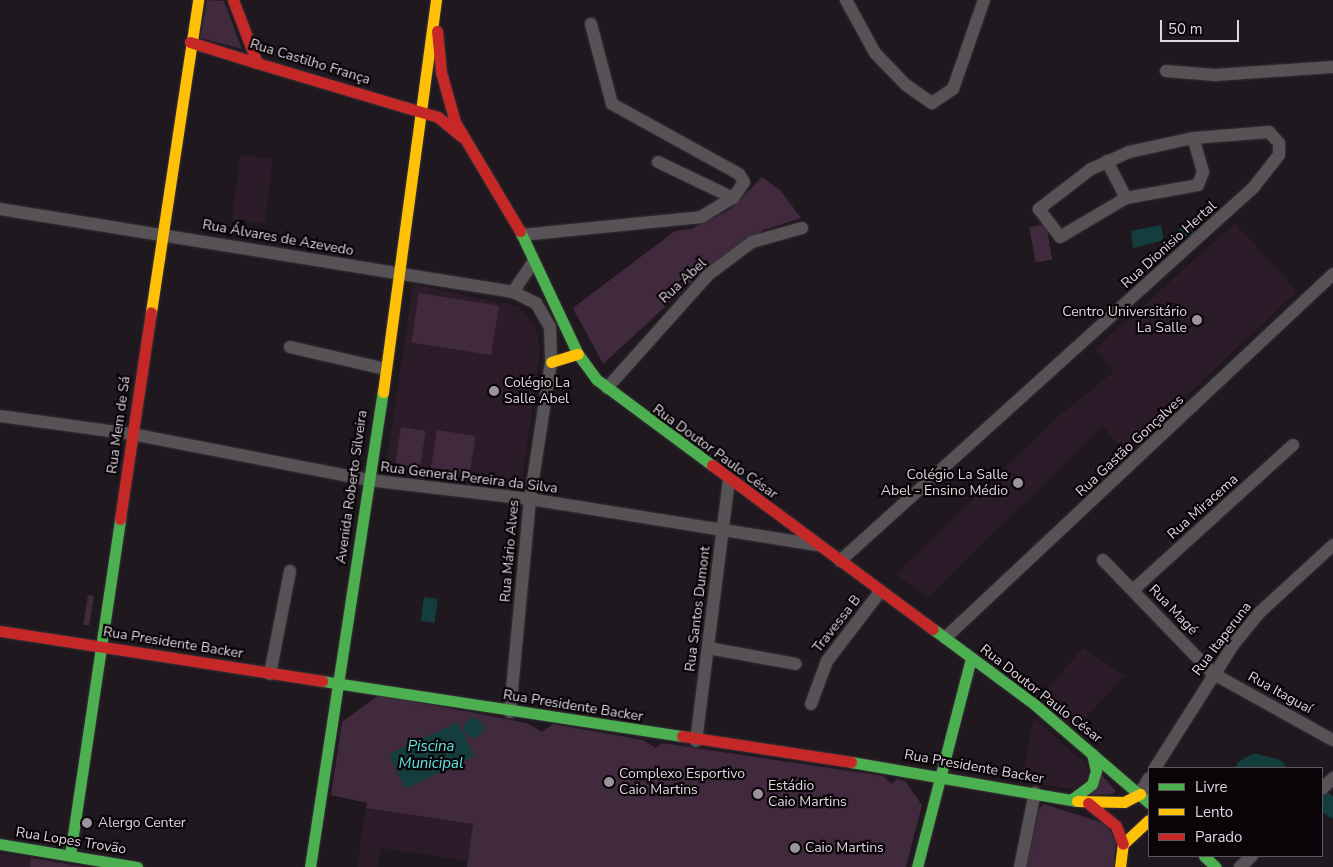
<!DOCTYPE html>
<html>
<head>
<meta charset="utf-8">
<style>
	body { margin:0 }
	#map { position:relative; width:1333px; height:867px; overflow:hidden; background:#20181f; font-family:"Nunito Sans",sans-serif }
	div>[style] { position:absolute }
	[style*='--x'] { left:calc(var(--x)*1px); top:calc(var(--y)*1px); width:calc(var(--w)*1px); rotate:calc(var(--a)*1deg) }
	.built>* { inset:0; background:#2c1b29; transform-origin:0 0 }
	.green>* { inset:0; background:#412a3e; transform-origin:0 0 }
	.water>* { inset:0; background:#143e3e; transform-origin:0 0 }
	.round { border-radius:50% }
	.river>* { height:19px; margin:-9.5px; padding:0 9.5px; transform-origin:9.5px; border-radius:9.5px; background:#143e3e }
	.roads { filter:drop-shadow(0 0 1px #383238) drop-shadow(0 0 1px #383238) }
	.street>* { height:12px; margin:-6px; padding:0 6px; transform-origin:6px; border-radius:6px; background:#575256 }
	.fast>* { height:11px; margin:-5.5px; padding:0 5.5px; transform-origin:5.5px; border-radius:5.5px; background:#4caf50 }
	.slow>* { height:11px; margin:-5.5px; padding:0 5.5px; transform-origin:5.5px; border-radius:5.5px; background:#ffc107 }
	.jam>* { height:11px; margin:-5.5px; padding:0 5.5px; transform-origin:5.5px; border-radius:5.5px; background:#c62828 }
	.dots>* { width:14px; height:14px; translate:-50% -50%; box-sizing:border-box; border:2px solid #090408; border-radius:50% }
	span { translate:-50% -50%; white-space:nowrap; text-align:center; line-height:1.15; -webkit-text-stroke:4.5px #090408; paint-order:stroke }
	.street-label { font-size:14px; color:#dfd6de }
	.poi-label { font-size:14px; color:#dfd6de }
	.right { translate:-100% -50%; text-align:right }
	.left { translate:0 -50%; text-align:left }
	.water-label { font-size:15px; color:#62e3e0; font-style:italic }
	.legend { position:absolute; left:1148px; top:767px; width:175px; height:90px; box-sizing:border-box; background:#090408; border:1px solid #5f585e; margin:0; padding:6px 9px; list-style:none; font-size:15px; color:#dfd6de }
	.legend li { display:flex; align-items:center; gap:10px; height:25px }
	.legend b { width:25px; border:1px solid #5f585e }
	.scale { position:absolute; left:1160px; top:20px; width:79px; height:22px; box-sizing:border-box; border:2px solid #dfd6de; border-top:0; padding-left:6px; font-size:15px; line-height:18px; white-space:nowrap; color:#dfd6de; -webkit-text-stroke:4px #090408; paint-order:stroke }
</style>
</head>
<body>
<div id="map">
	<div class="built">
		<div style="left:240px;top:155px;width:33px;height:65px;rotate:7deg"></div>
		<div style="clip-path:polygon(1235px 223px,1297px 291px,1127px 453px,1102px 426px,928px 598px,896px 574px,1051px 423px,1114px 371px,1095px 349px)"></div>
		<div style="clip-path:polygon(413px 284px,519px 307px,535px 327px,540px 348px,521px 490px,386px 467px)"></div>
		<div style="clip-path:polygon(1083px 648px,1125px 676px,1079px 724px,1043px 694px)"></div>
		<div style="clip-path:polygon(1034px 718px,1086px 764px,1089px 777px,1074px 789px,1021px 782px)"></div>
		<div style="clip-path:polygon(366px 808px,473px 824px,468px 861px,381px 848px,378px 867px,357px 867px)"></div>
		<div style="clip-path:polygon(0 853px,31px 858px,30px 867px,0 867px)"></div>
	</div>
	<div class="green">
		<div style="clip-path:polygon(207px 0,224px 1px,242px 49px,200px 38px)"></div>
		<div style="clip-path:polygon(762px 177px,781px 191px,801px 218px,764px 230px,704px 271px,603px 364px,573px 308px,675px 231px,691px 229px,731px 209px)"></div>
		<div style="left:1046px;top:224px;width:36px;height:17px;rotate:80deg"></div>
		<div style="left:419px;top:293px;width:81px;height:50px;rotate:9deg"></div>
		<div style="left:401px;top:427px;width:25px;height:37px;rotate:9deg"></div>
		<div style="left:437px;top:430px;width:39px;height:38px;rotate:9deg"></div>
		<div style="left:88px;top:595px;width:6px;height:30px;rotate:9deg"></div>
		<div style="clip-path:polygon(379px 695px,527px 723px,542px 732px,553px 724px,643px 740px,656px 748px,662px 743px,883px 776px,892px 784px,897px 779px,905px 781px,922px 805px,906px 867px,467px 867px,473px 824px,366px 808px,367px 803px,331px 795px,342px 722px)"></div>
		<div style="clip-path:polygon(1100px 773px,1116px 791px,1112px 794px,1089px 795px)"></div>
		<div style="clip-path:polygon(1044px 804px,1106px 824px,1116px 841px,1114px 867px,1026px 867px,1039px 809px)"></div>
		<div style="clip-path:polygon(31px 858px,85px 867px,30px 867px)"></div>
	</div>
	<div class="water">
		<div style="clip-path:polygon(1161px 225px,1164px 240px,1133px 248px,1131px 231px)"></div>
		<div style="left:1193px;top:227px;width:8px;height:14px;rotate:83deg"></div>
		<div style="left:424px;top:597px;width:14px;height:24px;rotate:8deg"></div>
		<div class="round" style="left:464px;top:718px;width:20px;height:20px"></div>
		<div style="left:458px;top:722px;width:38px;height:76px;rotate:65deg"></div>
	</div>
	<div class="river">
		<div style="--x:1245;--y:768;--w:11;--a:-27"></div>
		<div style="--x:1255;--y:763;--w:21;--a:14"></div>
		<div style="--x:1322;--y:800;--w:14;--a:36"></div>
	</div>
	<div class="roads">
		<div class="street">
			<div style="--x:846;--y:0;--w:60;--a:61.3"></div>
			<div style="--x:875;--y:53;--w:45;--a:45.9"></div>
			<div style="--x:906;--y:85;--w:32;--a:35"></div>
			<div style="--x:932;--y:103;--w:25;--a:-34"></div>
			<div style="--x:953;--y:89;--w:94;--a:-70.8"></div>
			<div style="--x:1166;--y:71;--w:49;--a:4.7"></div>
			<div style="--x:1215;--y:75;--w:118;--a:-3.9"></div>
			<div style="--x:1107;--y:161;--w:42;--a:62.8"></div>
			<div style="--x:658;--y:162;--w:83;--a:25.6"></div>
			<div style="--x:0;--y:209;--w:520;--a:9.19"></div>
			<div style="--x:513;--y:292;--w:25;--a:26"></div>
			<div style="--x:536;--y:303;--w:28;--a:60"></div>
			<div style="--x:550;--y:327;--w:35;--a:88"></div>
			<div style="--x:551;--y:362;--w:139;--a:98.7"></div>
			<div style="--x:530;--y:499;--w:214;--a:95.4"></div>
			<div style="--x:522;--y:235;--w:180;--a:-5.7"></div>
			<div style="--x:701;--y:217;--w:37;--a:-31"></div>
			<div style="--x:733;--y:198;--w:19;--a:-55"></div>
			<div style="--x:744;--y:182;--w:9;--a:-122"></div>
			<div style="--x:739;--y:174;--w:145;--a:-151.1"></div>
			<div style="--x:612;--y:104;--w:83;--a:-104.7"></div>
			<div style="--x:513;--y:292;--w:37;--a:-56"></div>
			<div style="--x:290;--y:347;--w:98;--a:13"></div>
			<div style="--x:607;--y:388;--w:152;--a:-48.2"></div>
			<div style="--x:708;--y:275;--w:55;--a:-36.9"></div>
			<div style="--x:752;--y:242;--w:52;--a:-15.6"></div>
			<div style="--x:0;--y:416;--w:133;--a:7.8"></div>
			<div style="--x:132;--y:434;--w:240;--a:11"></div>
			<div style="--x:368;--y:480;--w:163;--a:6.7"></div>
			<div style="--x:530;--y:499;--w:291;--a:9.1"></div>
			<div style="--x:1103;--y:560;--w:157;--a:46"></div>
			<div style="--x:1212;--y:673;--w:138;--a:29"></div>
			<div style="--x:840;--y:561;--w:557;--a:-42.09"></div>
			<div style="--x:1253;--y:188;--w:42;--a:-51.8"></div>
			<div style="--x:1279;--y:155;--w:12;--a:-90"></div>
			<div style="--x:1279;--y:143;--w:15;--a:-132"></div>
			<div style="--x:1269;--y:132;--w:76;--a:175.5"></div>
			<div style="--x:1193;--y:138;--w:66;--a:167.7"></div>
			<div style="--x:1129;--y:152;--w:42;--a:155.9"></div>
			<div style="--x:1091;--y:169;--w:66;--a:142.4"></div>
			<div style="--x:1039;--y:209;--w:35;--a:53"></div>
			<div style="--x:1060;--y:237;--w:77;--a:-30.6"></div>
			<div style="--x:1126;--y:198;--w:73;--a:-10.2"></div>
			<div style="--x:1198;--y:185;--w:14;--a:-69"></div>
			<div style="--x:1203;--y:172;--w:35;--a:-106"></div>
			<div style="--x:1133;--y:590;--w:216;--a:-42.2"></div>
			<div style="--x:945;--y:638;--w:532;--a:-43.17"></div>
			<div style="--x:708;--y:648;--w:89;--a:10.3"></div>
			<div style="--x:270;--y:674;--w:105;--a:-79"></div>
			<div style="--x:811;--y:704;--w:46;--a:-69.6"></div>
			<div style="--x:827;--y:661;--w:87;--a:-52.5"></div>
			<div style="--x:696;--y:741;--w:262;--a:-82.8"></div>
			<div style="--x:1155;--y:768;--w:146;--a:-57.6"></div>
			<div style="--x:1233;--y:645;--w:43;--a:-50.7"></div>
			<div style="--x:1260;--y:612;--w:99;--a:-42.5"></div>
			<div style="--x:1322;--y:789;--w:16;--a:-45"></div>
			<div style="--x:1140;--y:794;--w:18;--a:-61"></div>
			<div style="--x:1020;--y:867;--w:76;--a:-78.7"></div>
			<div style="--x:1240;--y:867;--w:16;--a:-43"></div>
		</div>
		<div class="fast">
			<div style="--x:520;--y:231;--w:136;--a:64.8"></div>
			<div style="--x:578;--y:354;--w:31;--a:54"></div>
			<div style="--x:596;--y:379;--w:144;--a:36.6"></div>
			<div style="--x:933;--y:629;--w:126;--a:36.6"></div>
			<div style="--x:1034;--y:704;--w:152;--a:40.7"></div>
			<div style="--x:322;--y:681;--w:364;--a:8.7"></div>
			<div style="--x:851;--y:762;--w:229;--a:9.8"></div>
			<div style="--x:1071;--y:800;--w:26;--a:-37"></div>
			<div style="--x:1092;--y:784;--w:14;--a:-73"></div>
			<div style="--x:1096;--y:771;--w:18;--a:-103"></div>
			<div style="--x:0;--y:844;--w:139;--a:9.5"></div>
			<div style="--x:70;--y:855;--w:340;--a:-81.5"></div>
			<div style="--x:1204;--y:856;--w:16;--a:43"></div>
			<div style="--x:310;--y:867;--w:481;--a:-81.3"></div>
			<div style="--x:917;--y:867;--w:216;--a:-75.5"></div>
		</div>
		<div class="slow">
			<div style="--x:151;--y:312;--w:316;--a:-81.4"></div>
			<div style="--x:551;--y:362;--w:28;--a:-17"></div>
			<div style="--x:383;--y:392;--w:396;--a:-82.3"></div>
			<div style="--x:1077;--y:801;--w:47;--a:1.2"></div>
			<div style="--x:1124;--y:802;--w:18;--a:-27"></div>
			<div style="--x:1120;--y:867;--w:23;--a:-83"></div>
			<div style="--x:1123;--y:844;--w:35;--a:-43"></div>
		</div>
		<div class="jam">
			<div style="--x:233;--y:0;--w:67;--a:69.1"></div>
			<div style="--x:257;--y:63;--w:189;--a:16.6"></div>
			<div style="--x:438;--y:117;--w:30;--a:40"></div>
			<div style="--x:437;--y:31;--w:41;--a:84.4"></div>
			<div style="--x:441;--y:72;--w:52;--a:74.4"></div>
			<div style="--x:455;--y:122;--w:127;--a:59.2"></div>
			<div style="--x:190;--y:42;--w:70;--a:17.4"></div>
			<div style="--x:712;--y:465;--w:275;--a:36.6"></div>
			<div style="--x:120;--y:519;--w:209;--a:-81.5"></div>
			<div style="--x:0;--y:631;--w:326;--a:8.8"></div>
			<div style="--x:682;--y:736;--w:171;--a:8.7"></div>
			<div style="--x:1088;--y:803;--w:36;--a:39"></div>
			<div style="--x:1116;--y:826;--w:19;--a:69"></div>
		</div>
	</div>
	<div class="dots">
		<div style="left:1197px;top:320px;background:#9c949b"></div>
		<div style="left:494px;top:391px;background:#9c949b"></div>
		<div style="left:1018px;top:483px;background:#9c949b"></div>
		<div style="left:609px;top:782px;background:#9c949b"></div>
		<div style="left:758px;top:794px;background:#9c949b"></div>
		<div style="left:87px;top:823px;background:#9c949b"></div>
		<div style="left:795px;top:848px;background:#9c949b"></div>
	</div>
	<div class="street-label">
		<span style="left:310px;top:62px;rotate:17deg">Rua Castilho França</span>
		<span style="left:278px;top:238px;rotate:10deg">Rua Álvares de Azevedo</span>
		<span style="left:1169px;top:245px;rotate:-42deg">Rua Dionisio Hertal</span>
		<span style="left:683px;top:281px;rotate:-43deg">Rua Abel</span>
		<span style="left:119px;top:425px;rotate:-82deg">Rua Mem de Sá</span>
		<span style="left:1130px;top:446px;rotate:-43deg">Rua Gastão Gonçalves</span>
		<span style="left:715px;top:452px;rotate:36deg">Rua Doutor Paulo César</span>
		<span style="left:469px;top:478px;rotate:7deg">Rua General Pereira da Silva</span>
		<span style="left:352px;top:487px;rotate:-82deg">Avenida Roberto Silveira</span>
		<span style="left:1203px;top:507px;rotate:-42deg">Rua Miracema</span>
		<span style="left:510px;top:551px;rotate:-85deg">Rua Mário Alves</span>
		<span style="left:698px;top:609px;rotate:-83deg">Rua Santos Dumont</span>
		<span style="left:1173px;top:610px;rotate:46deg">Rua Magé</span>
		<span style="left:837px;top:624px;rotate:-52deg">Travessa B</span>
		<span style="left:1222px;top:639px;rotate:-53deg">Rua Itaperuna</span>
		<span style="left:173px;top:643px;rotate:9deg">Rua Presidente Backer</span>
		<span style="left:1280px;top:693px;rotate:29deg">Rua Itaguaí</span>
		<span style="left:1041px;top:694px;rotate:38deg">Rua Doutor Paulo César</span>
		<span style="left:573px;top:706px;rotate:9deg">Rua Presidente Backer</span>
		<span style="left:974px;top:767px;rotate:10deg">Rua Presidente Backer</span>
		<span style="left:71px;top:841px;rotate:9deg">Rua Lopes Trovão</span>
	</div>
	<div class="poi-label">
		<span class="right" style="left:1187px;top:320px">Centro Universitário<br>La Salle</span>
		<span class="left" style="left:504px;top:391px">Colégio La<br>Salle Abel</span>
		<span class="right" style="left:1008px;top:483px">Colégio La Salle<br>Abel - Ensino Médio</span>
		<span class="left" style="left:619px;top:782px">Complexo Esportivo<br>Caio Martins</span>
		<span class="left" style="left:768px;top:794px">Estádio<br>Caio Martins</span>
		<span class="left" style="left:98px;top:823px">Alergo Center</span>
		<span class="left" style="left:805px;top:848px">Caio Martins</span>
	</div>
	<div class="water-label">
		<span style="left:431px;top:755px">Piscina<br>Municipal</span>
	</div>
	<ul class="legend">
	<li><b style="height:6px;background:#4caf50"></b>Livre</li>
	<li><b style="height:6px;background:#ffc107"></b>Lento</li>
	<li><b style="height:6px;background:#c62828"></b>Parado</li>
	</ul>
	<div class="scale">50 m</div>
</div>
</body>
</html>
